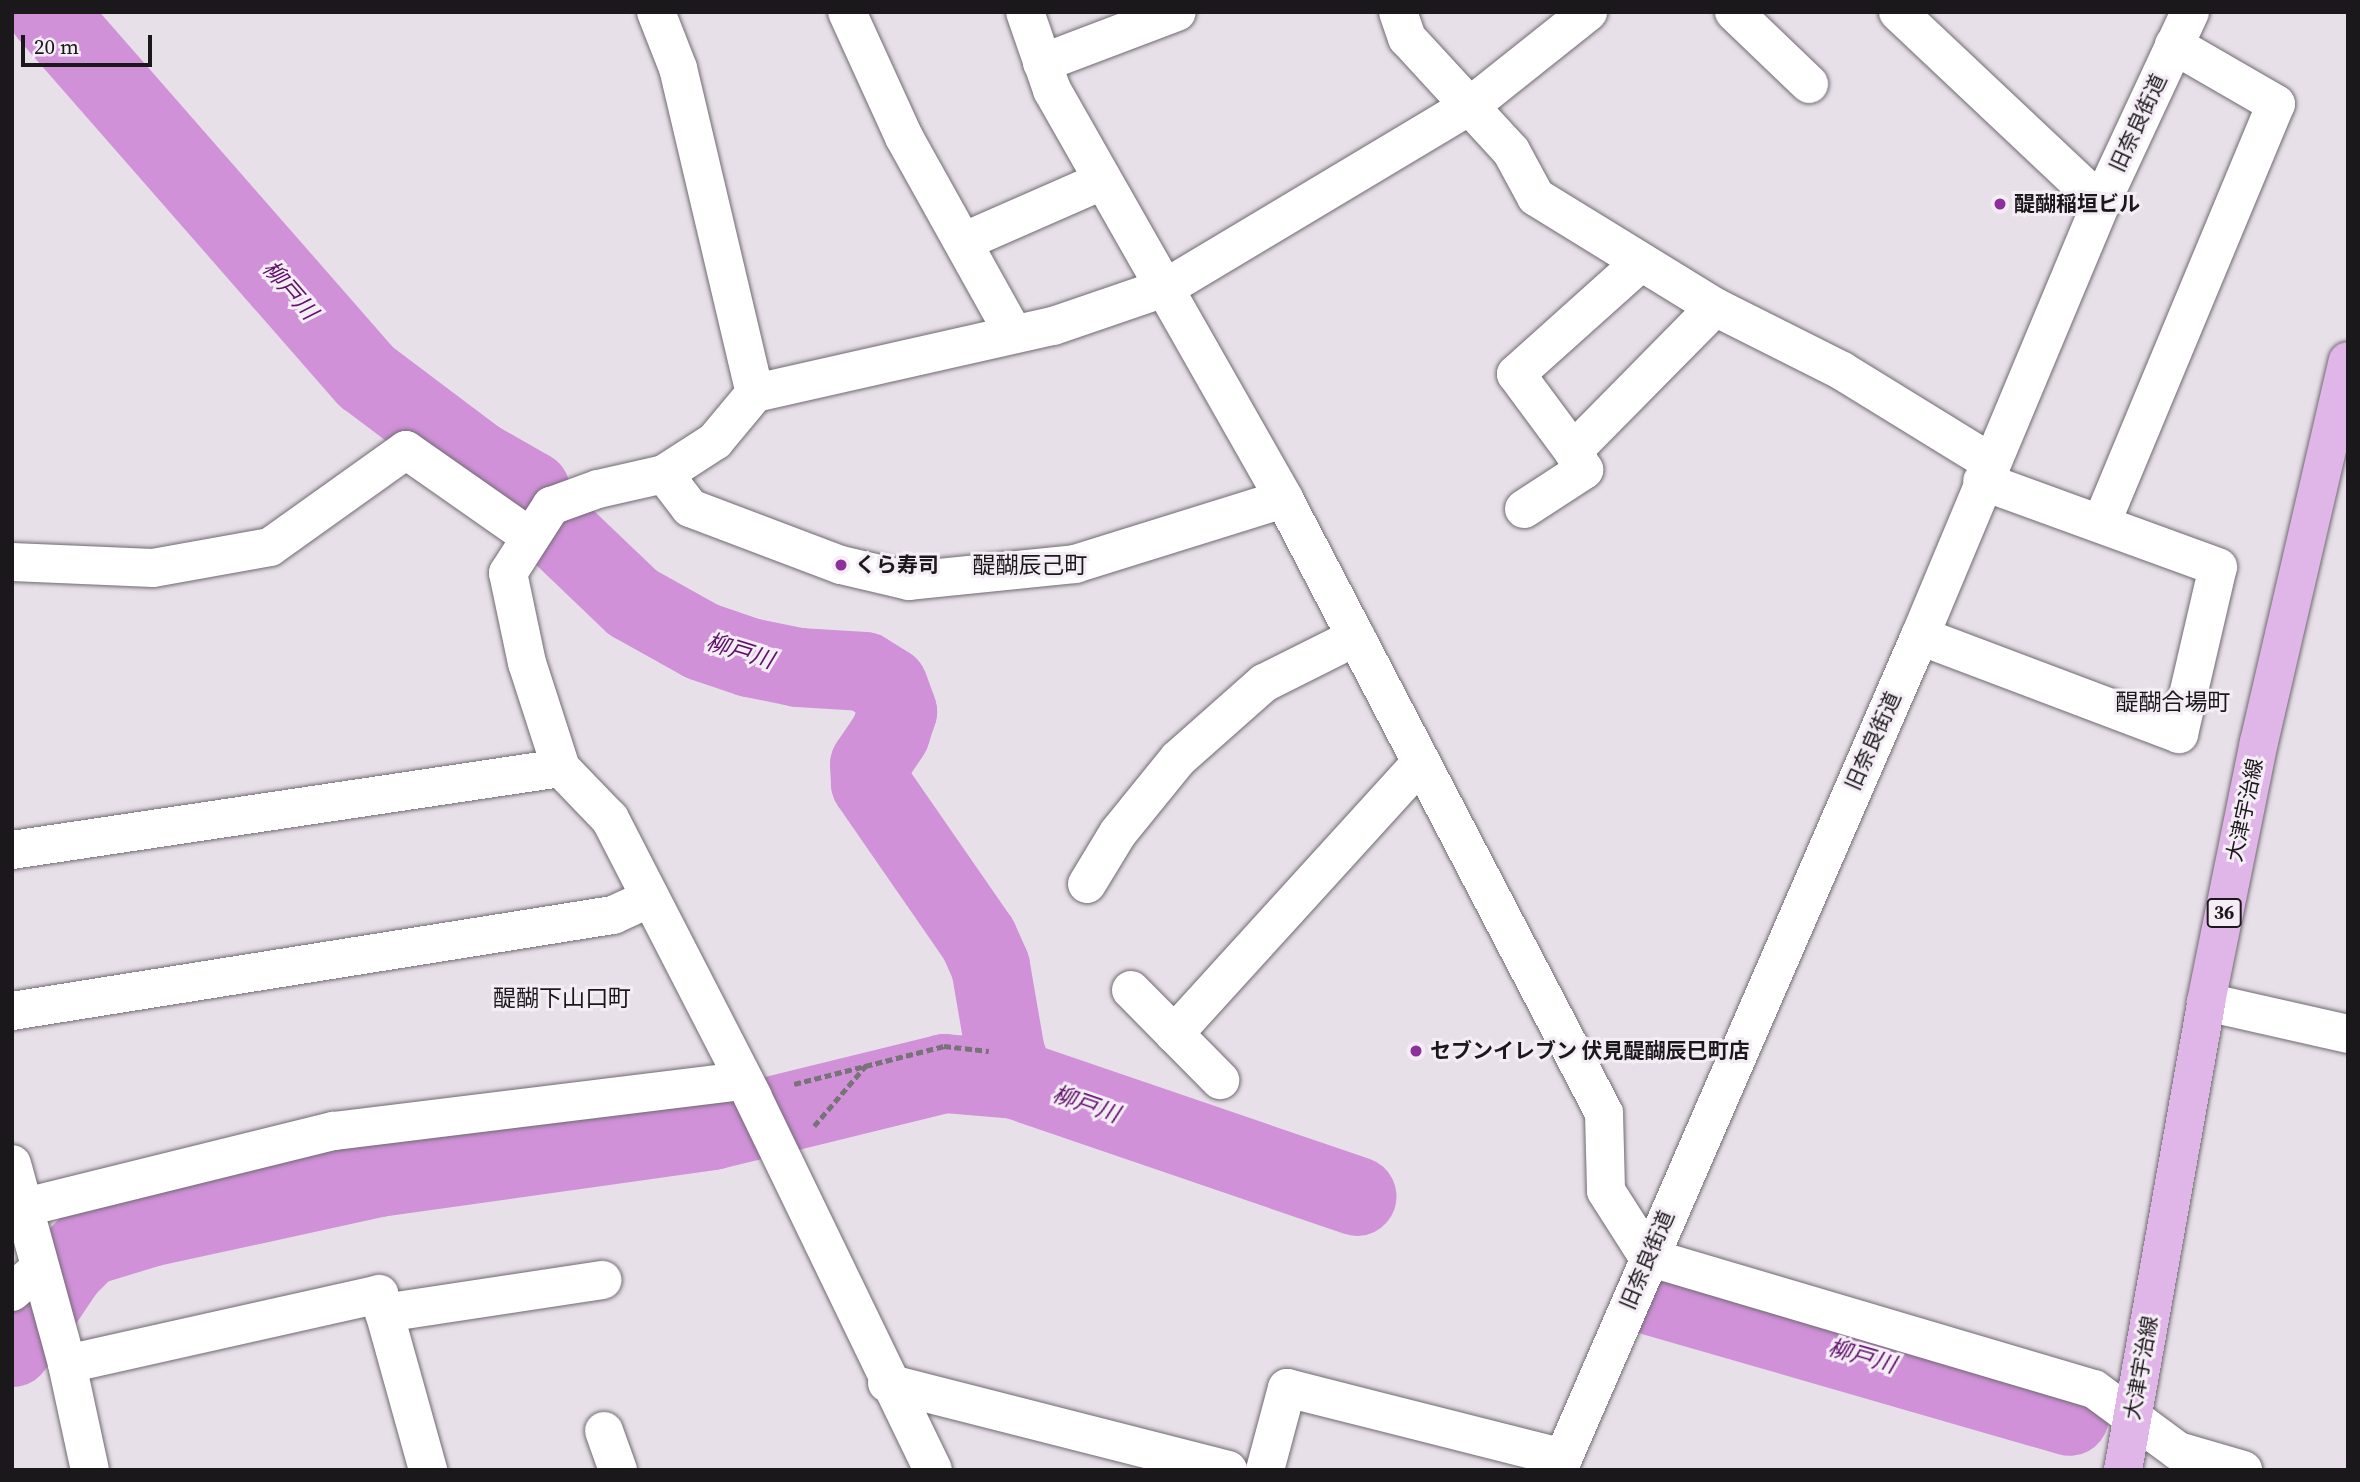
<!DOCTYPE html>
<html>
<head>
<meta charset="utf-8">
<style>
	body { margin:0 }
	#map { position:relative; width:2360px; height:1482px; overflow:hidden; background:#e8e0e9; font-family:"Source Serif 4","Noto Sans JP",serif }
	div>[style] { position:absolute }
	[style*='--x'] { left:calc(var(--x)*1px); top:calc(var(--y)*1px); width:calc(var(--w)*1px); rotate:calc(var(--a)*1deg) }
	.river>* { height:79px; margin:-39.5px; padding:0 39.5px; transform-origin:39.5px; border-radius:39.5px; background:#d091d9 }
	.path>* { height:4.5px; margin-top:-2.25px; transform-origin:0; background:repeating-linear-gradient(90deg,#787379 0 7px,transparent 0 10.5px) }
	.roads { filter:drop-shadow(0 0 2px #706a71) drop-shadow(0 0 2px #706a71) }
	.minor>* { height:38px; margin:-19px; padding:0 19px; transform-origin:19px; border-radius:19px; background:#fff }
	.major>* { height:38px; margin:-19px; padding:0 19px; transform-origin:19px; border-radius:19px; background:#e0b5e7 }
	.dots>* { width:19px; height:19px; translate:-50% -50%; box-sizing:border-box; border:4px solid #f5edf6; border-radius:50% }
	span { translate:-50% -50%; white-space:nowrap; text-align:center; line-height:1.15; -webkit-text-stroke:6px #f5edf6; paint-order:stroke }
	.shield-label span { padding:2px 5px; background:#f5edf6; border:2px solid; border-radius:5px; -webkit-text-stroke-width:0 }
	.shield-label { font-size:19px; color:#1b181b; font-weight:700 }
	.street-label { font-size:21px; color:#1b181b }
	.poi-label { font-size:21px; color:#1b181b; font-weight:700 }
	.left { translate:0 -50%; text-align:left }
	.water-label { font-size:23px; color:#5f116a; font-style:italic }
	.neighbourhood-label { font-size:23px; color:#1b181b }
	.frame { position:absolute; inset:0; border:14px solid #1b181b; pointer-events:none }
	.scale { position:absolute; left:21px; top:35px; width:131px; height:32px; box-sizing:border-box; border:4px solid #1b181b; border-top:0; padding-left:9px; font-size:21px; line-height:24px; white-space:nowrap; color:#1b181b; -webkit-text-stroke:5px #f5edf6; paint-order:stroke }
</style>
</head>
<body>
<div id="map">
	<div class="river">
		<div style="--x:47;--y:12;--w:485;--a:48.8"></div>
		<div style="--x:367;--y:377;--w:138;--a:37"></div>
		<div style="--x:477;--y:460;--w:61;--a:29.5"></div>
		<div style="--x:530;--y:490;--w:25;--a:69"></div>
		<div style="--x:539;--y:513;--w:129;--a:43.7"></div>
		<div style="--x:632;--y:602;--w:80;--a:29.1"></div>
		<div style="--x:702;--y:641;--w:50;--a:18.8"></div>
		<div style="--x:749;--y:657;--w:50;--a:11.5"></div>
		<div style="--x:798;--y:667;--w:66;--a:3.5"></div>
		<div style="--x:864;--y:671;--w:28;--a:32"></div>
		<div style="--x:888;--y:686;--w:27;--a:70"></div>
		<div style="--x:897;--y:711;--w:23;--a:108"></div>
		<div style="--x:890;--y:733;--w:37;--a:124"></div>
		<div style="--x:869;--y:764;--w:19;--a:87"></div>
		<div style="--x:870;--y:783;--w:190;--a:55.3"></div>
		<div style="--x:978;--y:939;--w:30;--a:66"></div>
		<div style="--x:990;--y:966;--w:88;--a:80.2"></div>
		<div style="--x:1005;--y:1053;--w:28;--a:69"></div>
		<div style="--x:1015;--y:1079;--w:361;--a:18.9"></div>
		<div style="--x:1654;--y:1296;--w:432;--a:16.1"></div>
		<div style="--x:12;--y:1347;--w:95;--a:-56.1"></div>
		<div style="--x:65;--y:1268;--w:31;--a:-45"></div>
		<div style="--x:87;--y:1246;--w:65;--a:-17"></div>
		<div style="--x:149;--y:1227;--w:235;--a:-12.3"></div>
		<div style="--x:379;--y:1177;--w:336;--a:-8"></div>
		<div style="--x:712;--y:1130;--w:239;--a:-13.8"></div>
		<div style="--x:944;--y:1073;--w:71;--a:4.8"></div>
	</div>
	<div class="path">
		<div style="--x:794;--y:1084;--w:155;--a:-14.2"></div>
		<div style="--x:944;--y:1046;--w:45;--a:6.3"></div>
		<div style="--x:814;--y:1126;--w:83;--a:-49.4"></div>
	</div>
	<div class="roads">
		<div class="minor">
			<div style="--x:656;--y:12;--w:60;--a:68.6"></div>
			<div style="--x:678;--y:68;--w:334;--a:76.7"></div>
			<div style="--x:847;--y:12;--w:137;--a:65.5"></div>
			<div style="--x:904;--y:137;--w:224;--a:60.9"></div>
			<div style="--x:1025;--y:12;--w:83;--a:70.9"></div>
			<div style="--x:1052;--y:90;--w:470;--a:60.4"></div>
			<div style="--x:1284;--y:499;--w:692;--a:62.47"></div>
			<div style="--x:1604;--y:1113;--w:78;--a:88.5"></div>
			<div style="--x:1606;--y:1191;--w:78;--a:57.5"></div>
			<div style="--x:1648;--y:1257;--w:465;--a:16.5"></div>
			<div style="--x:2094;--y:1389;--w:104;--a:36.4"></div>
			<div style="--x:2178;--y:1451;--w:68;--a:16.3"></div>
			<div style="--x:1398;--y:12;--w:28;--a:71"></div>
			<div style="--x:1407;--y:38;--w:154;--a:47.4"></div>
			<div style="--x:1511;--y:151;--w:52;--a:61.5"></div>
			<div style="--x:1536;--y:197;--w:210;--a:31.6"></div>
			<div style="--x:1715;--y:307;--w:142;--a:26.7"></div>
			<div style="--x:1842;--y:371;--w:174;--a:31.6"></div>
			<div style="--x:1734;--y:12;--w:104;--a:43.8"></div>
			<div style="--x:1898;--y:12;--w:279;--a:43.3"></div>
			<div style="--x:1042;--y:63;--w:144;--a:-20.7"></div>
			<div style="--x:965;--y:241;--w:150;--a:-23.7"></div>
			<div style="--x:1641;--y:262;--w:168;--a:138.1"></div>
			<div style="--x:1516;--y:374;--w:96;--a:53.5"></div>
			<div style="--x:1573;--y:451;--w:202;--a:-45.4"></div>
			<div style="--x:664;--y:474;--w:43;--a:52.6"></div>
			<div style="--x:690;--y:508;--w:161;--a:20.7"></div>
			<div style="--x:841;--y:565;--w:70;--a:13.2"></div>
			<div style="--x:909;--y:581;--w:167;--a:-5.8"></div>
			<div style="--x:1075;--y:564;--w:219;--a:-17.3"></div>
			<div style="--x:1524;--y:509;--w:72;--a:-33"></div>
			<div style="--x:1584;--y:470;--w:22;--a:-120"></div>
			<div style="--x:2101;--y:524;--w:455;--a:-67.4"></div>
			<div style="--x:2276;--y:104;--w:118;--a:-150"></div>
			<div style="--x:12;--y:562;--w:141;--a:2.4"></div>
			<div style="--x:153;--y:568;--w:119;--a:-10.2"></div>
			<div style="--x:270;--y:547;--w:167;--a:-35.5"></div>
			<div style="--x:406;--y:450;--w:150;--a:35"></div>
			<div style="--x:1920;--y:636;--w:277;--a:20.7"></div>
			<div style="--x:2179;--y:734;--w:171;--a:-76.9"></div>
			<div style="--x:2218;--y:567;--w:251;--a:-160"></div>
			<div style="--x:12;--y:850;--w:555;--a:-8.5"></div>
			<div style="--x:1087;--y:884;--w:60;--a:-58.7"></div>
			<div style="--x:1118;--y:833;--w:95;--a:-51"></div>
			<div style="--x:1178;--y:759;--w:115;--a:-41.5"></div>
			<div style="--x:1264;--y:683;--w:103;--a:-26.6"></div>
			<div style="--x:1131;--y:990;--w:127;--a:45.3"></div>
			<div style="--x:2206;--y:1002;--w:146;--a:12.7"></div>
			<div style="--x:12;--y:1011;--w:609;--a:-9.08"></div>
			<div style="--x:613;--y:915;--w:41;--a:-24.7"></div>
			<div style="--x:1174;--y:1034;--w:367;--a:-47.7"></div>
			<div style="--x:12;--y:1164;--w:207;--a:74.6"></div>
			<div style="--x:67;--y:1364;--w:108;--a:77.8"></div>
			<div style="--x:26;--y:1207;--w:317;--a:-13.9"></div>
			<div style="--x:334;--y:1131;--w:413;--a:-7"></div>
			<div style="--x:12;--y:1292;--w:37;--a:-41"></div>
			<div style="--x:384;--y:1313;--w:221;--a:-8.6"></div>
			<div style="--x:67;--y:1364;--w:320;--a:-12.6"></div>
			<div style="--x:379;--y:1294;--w:183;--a:74.4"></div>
			<div style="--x:887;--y:1383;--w:352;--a:14.3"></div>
			<div style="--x:604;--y:1431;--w:41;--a:70.3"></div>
			<div style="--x:933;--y:1470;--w:414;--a:-115.8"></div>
			<div style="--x:753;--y:1097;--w:313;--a:-117.2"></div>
			<div style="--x:610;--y:819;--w:71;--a:-133.9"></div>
			<div style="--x:561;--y:768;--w:110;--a:-107.9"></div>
			<div style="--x:527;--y:663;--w:92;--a:-101.9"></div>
			<div style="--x:508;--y:573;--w:80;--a:-57.3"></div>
			<div style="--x:551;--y:506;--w:50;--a:-19.9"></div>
			<div style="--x:598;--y:489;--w:68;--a:-12.8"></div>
			<div style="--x:664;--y:474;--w:61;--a:-32.9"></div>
			<div style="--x:715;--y:441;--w:62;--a:-50.2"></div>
			<div style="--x:755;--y:393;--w:305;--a:-12.7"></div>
			<div style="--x:1053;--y:326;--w:120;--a:-18.9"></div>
			<div style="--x:1167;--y:287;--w:353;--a:-30.9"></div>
			<div style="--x:1470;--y:106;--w:151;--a:-38.5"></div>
			<div style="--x:1265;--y:1470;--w:85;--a:-75"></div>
			<div style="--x:1287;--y:1388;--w:285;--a:14.2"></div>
			<div style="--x:1558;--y:1470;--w:909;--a:-66.54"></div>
			<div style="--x:1920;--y:636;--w:469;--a:-67.3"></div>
			<div style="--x:2101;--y:203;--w:211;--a:-65"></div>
		</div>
		<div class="major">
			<div style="--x:2123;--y:1470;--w:475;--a:-79.9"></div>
			<div style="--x:2206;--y:1002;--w:265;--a:-78.5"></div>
			<div style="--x:2259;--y:742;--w:391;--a:-76.9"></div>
		</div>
	</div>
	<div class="dots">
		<div style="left:2000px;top:204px;background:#8d309b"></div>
		<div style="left:841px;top:565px;background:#8d309b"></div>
		<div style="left:1416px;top:1051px;background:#8d309b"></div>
	</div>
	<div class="shield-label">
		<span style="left:2224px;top:913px">36</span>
	</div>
	<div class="street-label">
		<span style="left:2138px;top:123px;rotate:-65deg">旧奈良街道</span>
		<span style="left:1873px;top:741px;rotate:-66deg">旧奈良街道</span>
		<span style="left:2245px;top:810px;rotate:-78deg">大津宇治線</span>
		<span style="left:1647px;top:1260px;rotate:-67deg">旧奈良街道</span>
		<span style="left:2141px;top:1368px;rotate:-80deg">大津宇治線</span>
	</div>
	<div class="poi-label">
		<span class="left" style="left:2014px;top:204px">醍醐稲垣ビル</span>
		<span class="left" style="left:855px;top:565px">くら寿司</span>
		<span class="left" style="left:1430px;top:1051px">セブンイレブン 伏見醍醐辰巳町店</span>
	</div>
	<div class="water-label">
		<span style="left:290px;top:290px;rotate:49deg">柳戸川</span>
		<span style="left:740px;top:651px;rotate:17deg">柳戸川</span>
		<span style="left:1086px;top:1104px;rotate:19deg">柳戸川</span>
		<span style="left:1862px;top:1356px;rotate:16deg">柳戸川</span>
	</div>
	<div class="neighbourhood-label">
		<span style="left:1030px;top:565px">醍醐辰己町</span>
		<span style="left:2173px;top:702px">醍醐合場町</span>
		<span style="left:562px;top:998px">醍醐下山口町</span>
	</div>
	<div class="frame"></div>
	<div class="scale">20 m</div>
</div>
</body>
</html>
